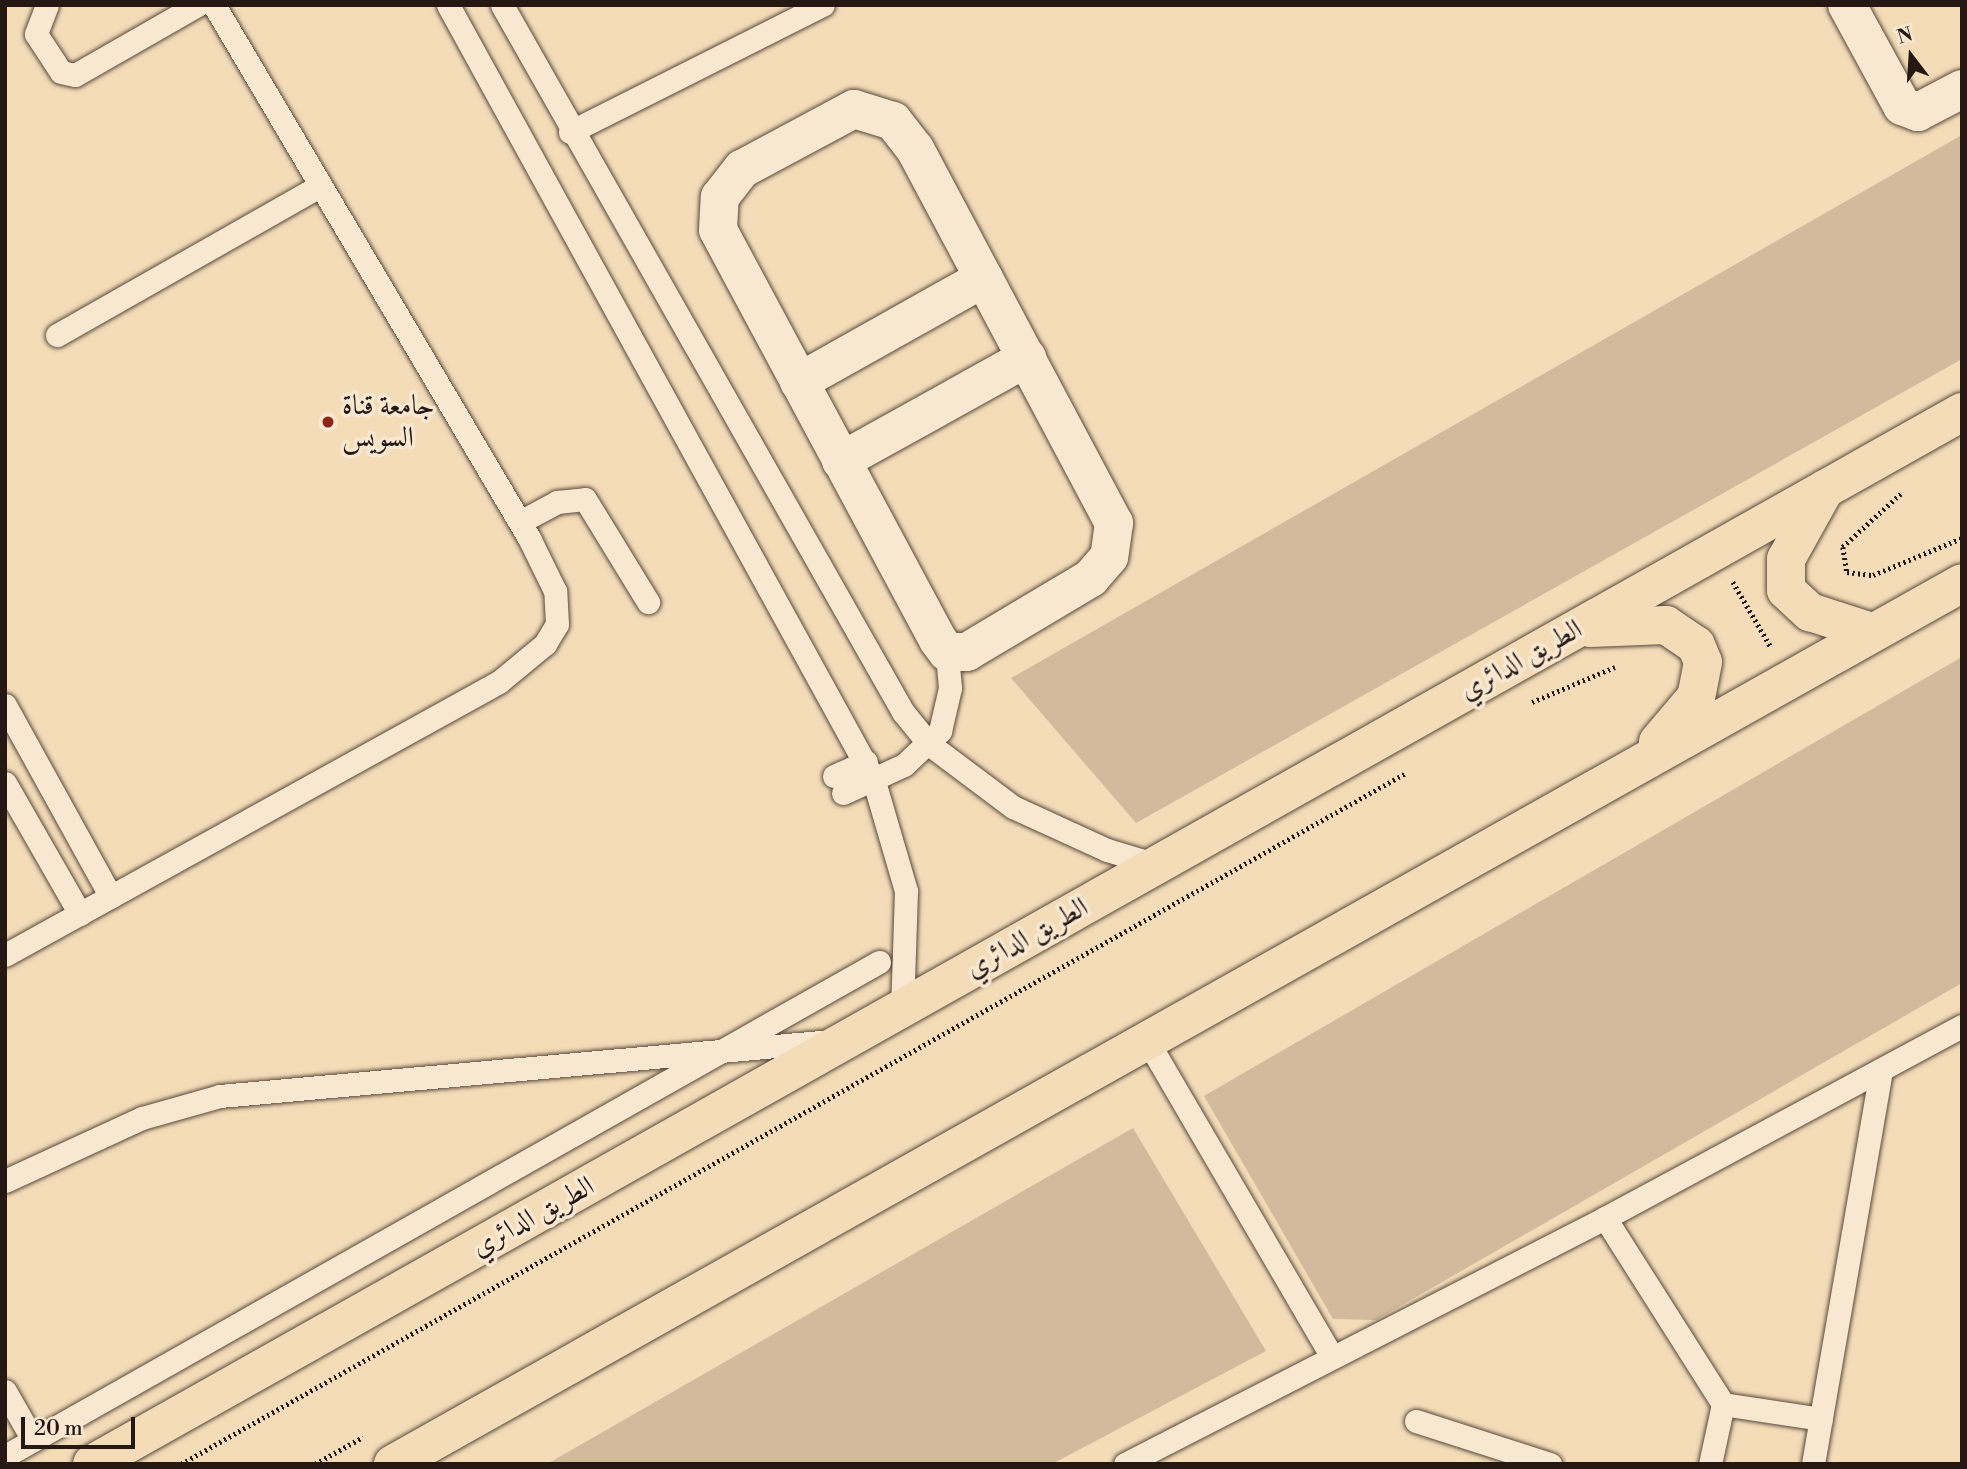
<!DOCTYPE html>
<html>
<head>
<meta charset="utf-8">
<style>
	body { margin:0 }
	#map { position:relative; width:1967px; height:1469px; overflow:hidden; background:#f4dcb8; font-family:"Libre Bodoni",Amiri,serif }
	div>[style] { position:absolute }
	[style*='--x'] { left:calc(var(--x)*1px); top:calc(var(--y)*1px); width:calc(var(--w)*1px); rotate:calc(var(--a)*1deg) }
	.green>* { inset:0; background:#d1bb9c }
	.path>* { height:4.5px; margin-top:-2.25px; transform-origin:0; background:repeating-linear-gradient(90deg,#251812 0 2px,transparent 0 5.5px) }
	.roads { filter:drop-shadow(0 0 2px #59493c) drop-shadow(0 0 2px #59493c) }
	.lane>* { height:23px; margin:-11.5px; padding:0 11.5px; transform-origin:11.5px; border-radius:11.5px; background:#f8e8d1 }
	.street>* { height:38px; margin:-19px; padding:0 19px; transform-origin:19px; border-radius:19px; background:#f8e8d1 }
	.primary>* { height:38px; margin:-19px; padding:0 19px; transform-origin:19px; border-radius:19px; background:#f4dcb8 }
	.dots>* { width:19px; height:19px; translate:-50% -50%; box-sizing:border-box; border:4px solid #f8e8d1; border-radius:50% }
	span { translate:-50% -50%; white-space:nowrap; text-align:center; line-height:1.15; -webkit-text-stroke:7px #f8e8d1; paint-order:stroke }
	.poi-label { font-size:28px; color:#251812 }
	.left { translate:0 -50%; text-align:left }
	.street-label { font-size:28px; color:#251812 }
	.frame { position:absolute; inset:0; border:7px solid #251812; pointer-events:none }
	.north { position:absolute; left:1876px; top:21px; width:70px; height:70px; -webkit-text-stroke:5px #f8e8d1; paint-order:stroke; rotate:343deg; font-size:19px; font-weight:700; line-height:28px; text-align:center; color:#251812 }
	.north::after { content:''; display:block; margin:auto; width:24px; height:32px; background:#251812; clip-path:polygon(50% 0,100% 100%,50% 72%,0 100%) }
	.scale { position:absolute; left:21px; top:1417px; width:114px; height:32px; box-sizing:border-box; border:4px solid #251812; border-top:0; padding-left:9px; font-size:21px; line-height:24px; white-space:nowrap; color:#251812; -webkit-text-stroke:5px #f8e8d1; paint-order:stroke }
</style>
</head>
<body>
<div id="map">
	<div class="green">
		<div style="clip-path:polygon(1962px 135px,1962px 359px,1136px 823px,1011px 678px)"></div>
		<div style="clip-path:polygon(1962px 657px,1962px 983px,1376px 1320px,1333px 1319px,1204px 1096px)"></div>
		<div style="clip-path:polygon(1133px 1128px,1266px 1351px,1052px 1464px,547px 1464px)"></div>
	</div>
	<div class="path">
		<div style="--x:1901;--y:494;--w:79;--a:137.6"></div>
		<div style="--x:1843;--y:547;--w:25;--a:81"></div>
		<div style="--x:1847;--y:572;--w:26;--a:7"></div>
		<div style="--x:1873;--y:575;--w:96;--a:-22.6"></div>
		<div style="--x:1733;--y:582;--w:75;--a:59.7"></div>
		<div style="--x:1532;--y:702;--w:90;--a:-22.9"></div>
		<div style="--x:181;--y:1464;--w:1406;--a:-29.43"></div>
		<div style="--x:315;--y:1464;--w:55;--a:-29.4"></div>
	</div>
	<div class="roads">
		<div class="lane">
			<div style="--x:47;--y:5;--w:31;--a:111"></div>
			<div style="--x:36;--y:34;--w:45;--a:56.7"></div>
			<div style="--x:61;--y:72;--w:14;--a:12"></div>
			<div style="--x:75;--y:75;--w:141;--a:-29.8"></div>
			<div style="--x:448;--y:5;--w:882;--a:61.2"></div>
			<div style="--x:873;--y:778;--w:118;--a:73.7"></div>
			<div style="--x:906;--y:891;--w:118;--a:91.9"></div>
			<div style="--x:502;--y:5;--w:813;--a:60.44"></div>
			<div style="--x:903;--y:712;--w:41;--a:50.9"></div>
			<div style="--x:929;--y:744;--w:105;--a:36.9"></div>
			<div style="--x:1013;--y:807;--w:103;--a:24.6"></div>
			<div style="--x:1107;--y:850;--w:52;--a:16.7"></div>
			<div style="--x:570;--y:132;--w:283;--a:-26.7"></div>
			<div style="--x:57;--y:335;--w:299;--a:-29.6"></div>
			<div style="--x:520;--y:522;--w:42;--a:-28.4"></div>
			<div style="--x:557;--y:502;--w:28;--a:-6"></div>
			<div style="--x:585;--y:499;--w:121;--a:58.5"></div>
			<div style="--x:5;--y:705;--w:219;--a:61.1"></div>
			<div style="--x:834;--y:776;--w:35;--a:-24"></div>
			<div style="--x:5;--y:783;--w:151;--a:60.2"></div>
			<div style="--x:843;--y:793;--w:67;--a:-24.7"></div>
			<div style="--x:904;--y:765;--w:50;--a:-43.4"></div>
			<div style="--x:940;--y:731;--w:44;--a:-76.9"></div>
			<div style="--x:950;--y:688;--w:36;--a:-95"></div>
			<div style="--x:5;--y:955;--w:564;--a:-28.93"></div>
			<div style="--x:499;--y:682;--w:60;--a:-39.6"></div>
			<div style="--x:545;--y:644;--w:23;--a:-59"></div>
			<div style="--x:557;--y:624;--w:33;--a:-93"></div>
			<div style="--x:555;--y:591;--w:59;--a:-116.1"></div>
			<div style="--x:529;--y:538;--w:619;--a:-120.58"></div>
			<div style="--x:1148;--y:1042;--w:361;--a:59.7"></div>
			<div style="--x:5;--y:1181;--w:151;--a:-24.7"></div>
			<div style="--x:142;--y:1118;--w:81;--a:-15.8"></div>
			<div style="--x:220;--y:1096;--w:613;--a:-5.14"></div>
			<div style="--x:1605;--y:1218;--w:220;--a:57.6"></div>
			<div style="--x:1723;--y:1404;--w:61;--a:102.2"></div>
			<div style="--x:5;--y:1391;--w:56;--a:60.3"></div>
			<div style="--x:1723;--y:1404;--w:99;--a:8.7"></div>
			<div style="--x:1416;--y:1421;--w:141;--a:17.8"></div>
			<div style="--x:5;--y:1456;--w:1004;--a:-29.48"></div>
			<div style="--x:1125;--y:1464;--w:539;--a:-27.14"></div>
			<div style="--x:1605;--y:1218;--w:405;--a:-28.3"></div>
			<div style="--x:1813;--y:1464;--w:400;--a:-80.2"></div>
		</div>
		<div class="street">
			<div style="--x:1847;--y:5;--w:115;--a:61.4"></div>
			<div style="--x:1902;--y:106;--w:17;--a:21"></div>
			<div style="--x:1918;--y:112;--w:50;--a:-27.6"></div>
			<div style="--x:854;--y:109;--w:41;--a:17.1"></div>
			<div style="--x:893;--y:121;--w:36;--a:52"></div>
			<div style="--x:915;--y:149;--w:424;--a:62"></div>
			<div style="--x:1114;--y:523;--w:34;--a:98"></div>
			<div style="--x:1109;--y:557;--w:28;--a:131"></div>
			<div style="--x:1091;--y:578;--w:144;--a:149.2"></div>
			<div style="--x:967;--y:652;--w:20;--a:180"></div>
			<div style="--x:947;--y:652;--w:15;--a:-127"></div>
			<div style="--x:938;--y:640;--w:465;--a:-118.2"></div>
			<div style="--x:718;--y:230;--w:33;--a:-87"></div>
			<div style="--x:720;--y:197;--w:36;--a:-52"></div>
			<div style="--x:742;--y:169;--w:127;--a:-28.2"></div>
			<div style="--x:799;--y:382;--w:212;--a:-29.3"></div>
			<div style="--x:841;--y:461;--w:213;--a:-29"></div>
		</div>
		<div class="primary">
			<div style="--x:1825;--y:489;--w:80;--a:119.1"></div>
			<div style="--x:1786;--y:559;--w:31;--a:90"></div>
			<div style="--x:1786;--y:590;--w:33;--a:43"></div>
			<div style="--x:1810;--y:612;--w:65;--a:17.9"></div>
			<div style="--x:1590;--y:628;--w:76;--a:-2.3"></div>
			<div style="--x:1666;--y:625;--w:36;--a:34"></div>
			<div style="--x:1696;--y:645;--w:18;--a:68"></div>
			<div style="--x:1703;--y:662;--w:36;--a:101"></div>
			<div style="--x:1696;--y:697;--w:59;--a:130.2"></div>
			<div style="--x:92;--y:1464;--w:2146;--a:-29.36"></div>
			<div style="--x:393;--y:1464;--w:1799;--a:-29.31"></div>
		</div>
	</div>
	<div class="dots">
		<div style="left:328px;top:422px;background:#8f2418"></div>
	</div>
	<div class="poi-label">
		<span class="left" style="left:342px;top:422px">جامعة قناة<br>السويس</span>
	</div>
	<div class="street-label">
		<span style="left:1521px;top:660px;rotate:-29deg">الطريق الدائري</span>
		<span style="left:1027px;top:938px;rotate:-29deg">الطريق الدائري</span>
		<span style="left:533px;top:1217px;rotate:-29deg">الطريق الدائري</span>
	</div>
	<div class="frame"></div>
	<div class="north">N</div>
	<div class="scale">20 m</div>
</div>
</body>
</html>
